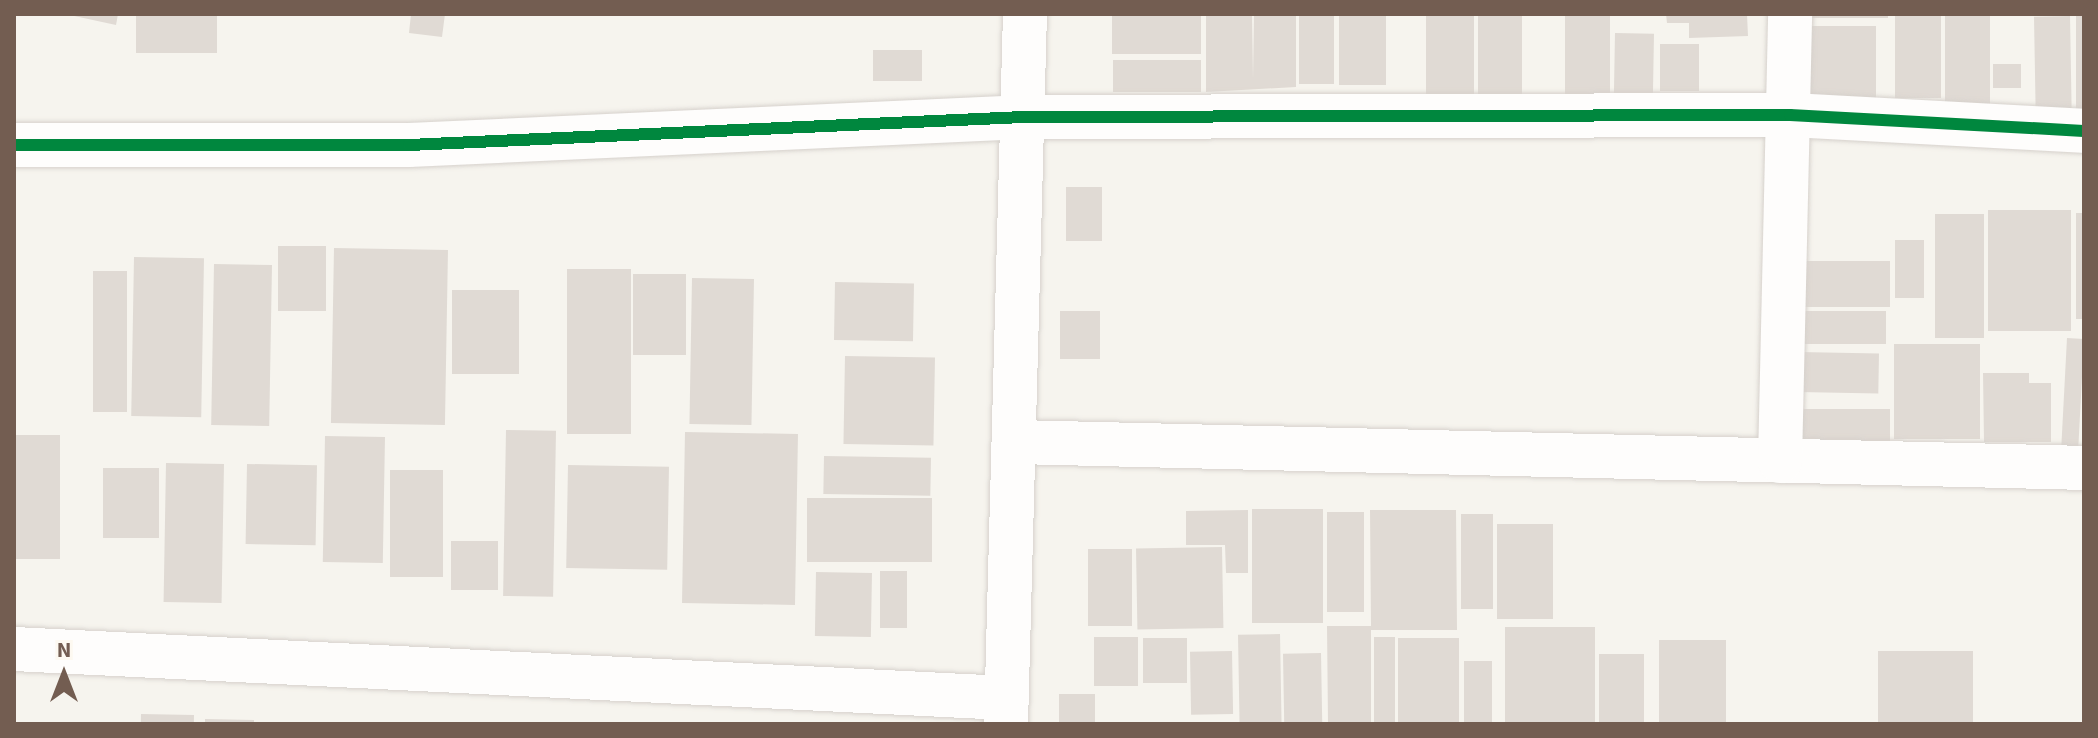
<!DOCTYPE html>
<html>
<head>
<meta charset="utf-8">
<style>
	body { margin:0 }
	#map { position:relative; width:2098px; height:738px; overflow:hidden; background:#f6f4ee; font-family:"Source Sans 3",sans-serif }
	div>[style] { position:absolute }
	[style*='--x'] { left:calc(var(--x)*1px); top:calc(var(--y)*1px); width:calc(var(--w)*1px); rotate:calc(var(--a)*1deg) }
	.building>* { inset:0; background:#e0dad4; transform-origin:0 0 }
	.roads { filter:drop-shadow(0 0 2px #d6d1cc) drop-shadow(0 0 2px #d6d1cc) }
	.street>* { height:44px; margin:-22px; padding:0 22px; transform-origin:22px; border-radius:22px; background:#fefdfc }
	.cycleway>* { height:12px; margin:-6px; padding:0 6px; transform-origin:6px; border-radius:6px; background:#00873e }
	span { translate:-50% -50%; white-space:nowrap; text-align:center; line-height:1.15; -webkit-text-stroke:6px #fdf9f1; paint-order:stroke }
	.frame { position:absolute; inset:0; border:16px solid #735d51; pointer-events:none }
	.north { position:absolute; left:24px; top:634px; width:80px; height:80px; -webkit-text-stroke:6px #fdf9f1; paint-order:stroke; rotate:0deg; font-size:22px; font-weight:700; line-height:32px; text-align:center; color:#735d51 }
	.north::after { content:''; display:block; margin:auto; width:28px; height:36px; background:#735d51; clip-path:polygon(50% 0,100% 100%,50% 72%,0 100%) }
</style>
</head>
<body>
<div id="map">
	<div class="building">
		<div style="clip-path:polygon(65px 14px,118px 14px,116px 25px)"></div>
		<div style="left:136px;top:14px;width:81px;height:39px"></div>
		<div style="clip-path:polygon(411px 14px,445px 14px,442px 37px,409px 33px)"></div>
		<div style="left:1112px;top:14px;width:89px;height:40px"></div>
		<div style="clip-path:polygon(1206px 14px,1252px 14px,1253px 79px,1254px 14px,1296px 14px,1296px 87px,1206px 92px)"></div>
		<div style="left:1299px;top:14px;width:35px;height:70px"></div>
		<div style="left:1339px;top:14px;width:47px;height:71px"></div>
		<div style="left:1426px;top:14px;width:48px;height:80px"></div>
		<div style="left:1478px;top:14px;width:44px;height:81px"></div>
		<div style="left:1565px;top:14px;width:45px;height:90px"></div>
		<div style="clip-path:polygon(1666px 14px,1747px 14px,1748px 36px,1689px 38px,1689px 23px,1667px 23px)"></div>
		<div style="left:1809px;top:14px;width:79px;height:4px"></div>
		<div style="left:1895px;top:14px;width:46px;height:84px"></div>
		<div style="left:1945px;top:14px;width:45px;height:103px"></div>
		<div style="left:2076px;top:14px;width:8px;height:97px"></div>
		<div style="left:2070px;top:16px;width:97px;height:36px;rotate:89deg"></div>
		<div style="left:1809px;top:26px;width:67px;height:81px"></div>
		<div style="left:1615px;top:33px;width:39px;height:70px;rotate:1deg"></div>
		<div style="left:1660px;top:44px;width:39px;height:47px"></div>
		<div style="left:873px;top:50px;width:49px;height:31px"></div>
		<div style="left:1201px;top:60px;width:32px;height:88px;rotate:90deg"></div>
		<div style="left:1993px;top:64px;width:28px;height:24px"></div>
		<div style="left:1066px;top:187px;width:36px;height:54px"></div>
		<div style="left:1988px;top:210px;width:83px;height:121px"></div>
		<div style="left:2076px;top:213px;width:8px;height:106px"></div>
		<div style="left:1935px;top:214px;width:49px;height:124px"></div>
		<div style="left:1895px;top:240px;width:29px;height:58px"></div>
		<div style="left:278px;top:246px;width:48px;height:65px"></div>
		<div style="left:334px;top:248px;width:114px;height:175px;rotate:1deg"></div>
		<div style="left:134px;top:257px;width:70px;height:159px;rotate:1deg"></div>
		<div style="left:1794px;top:261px;width:96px;height:46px"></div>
		<div style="left:214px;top:264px;width:58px;height:161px;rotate:1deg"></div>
		<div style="left:567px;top:269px;width:64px;height:165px"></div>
		<div style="left:93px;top:271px;width:34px;height:141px"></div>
		<div style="left:633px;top:274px;width:53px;height:81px"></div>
		<div style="left:692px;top:278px;width:62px;height:146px;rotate:1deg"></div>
		<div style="left:835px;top:282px;width:79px;height:58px;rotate:1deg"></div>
		<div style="left:452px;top:290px;width:67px;height:84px"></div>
		<div style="left:1060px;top:311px;width:40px;height:48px"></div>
		<div style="left:1796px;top:311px;width:90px;height:33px"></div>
		<div style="left:2067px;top:338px;width:17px;height:114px;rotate:3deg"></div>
		<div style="left:1894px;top:344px;width:86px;height:95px"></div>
		<div style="left:1799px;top:352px;width:80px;height:40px;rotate:1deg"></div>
		<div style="left:845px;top:356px;width:90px;height:88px;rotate:1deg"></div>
		<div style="clip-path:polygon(1983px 373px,2029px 373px,2029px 383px,2051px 383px,2051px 442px,1984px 442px)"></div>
		<div style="left:1802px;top:409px;width:88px;height:43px"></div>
		<div style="left:506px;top:430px;width:50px;height:166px;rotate:1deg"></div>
		<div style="left:685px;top:432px;width:113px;height:171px;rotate:1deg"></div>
		<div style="left:14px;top:435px;width:46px;height:124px"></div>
		<div style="left:325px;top:436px;width:60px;height:126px;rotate:1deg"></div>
		<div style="left:824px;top:456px;width:107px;height:38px;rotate:1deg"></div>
		<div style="left:166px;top:463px;width:58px;height:139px;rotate:1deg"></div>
		<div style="left:247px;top:464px;width:70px;height:80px;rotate:1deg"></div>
		<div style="left:568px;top:465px;width:101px;height:103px;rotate:1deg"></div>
		<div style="left:103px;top:468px;width:56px;height:70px"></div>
		<div style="left:390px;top:470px;width:53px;height:107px"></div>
		<div style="left:807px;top:498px;width:125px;height:64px"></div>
		<div style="left:1252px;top:509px;width:71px;height:114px"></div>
		<div style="clip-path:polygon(1248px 510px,1248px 573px,1226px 573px,1225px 545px,1186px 545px,1186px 511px)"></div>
		<div style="clip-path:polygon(1370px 510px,1456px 510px,1457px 630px,1371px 630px,1371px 724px,1328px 724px,1327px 626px,1371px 626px)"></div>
		<div style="left:1327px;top:512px;width:37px;height:100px"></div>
		<div style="left:1461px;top:514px;width:32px;height:95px"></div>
		<div style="left:1497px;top:524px;width:56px;height:95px"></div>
		<div style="left:451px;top:541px;width:47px;height:49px"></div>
		<div style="left:1222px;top:547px;width:81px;height:86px;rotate:89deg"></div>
		<div style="left:1088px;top:549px;width:44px;height:77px"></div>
		<div style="left:880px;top:571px;width:27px;height:57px"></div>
		<div style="left:816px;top:572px;width:56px;height:64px;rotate:1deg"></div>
		<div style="left:1505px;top:627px;width:90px;height:97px"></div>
		<div style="left:1280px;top:634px;width:90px;height:42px;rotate:89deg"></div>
		<div style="left:1094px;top:637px;width:44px;height:49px"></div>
		<div style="left:1374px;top:637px;width:21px;height:87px"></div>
		<div style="left:1143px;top:638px;width:44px;height:45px"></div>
		<div style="left:1398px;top:638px;width:61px;height:86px"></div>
		<div style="left:1659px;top:640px;width:67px;height:84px"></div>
		<div style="left:1232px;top:651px;width:63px;height:42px;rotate:89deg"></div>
		<div style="left:1973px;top:651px;width:73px;height:95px;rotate:90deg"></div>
		<div style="left:1321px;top:653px;width:71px;height:38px;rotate:89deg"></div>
		<div style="left:1599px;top:654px;width:45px;height:70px"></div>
		<div style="left:1464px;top:661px;width:28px;height:63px"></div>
		<div style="left:1059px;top:694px;width:36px;height:30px"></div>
		<div style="left:141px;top:714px;width:53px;height:10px;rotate:1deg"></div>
		<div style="clip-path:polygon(205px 719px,254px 720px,254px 724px,205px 724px)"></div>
	</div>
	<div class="roads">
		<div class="street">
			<div style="--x:14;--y:145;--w:395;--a:0"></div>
			<div style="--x:409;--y:145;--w:615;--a:-2.61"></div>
			<div style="--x:1023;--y:117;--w:767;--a:-0.15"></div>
			<div style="--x:1790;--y:115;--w:294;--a:3.1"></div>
			<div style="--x:1016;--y:442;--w:1068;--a:1.39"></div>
			<div style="--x:1780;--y:461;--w:447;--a:-88.7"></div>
			<div style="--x:14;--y:649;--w:991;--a:2.83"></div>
			<div style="--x:1006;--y:724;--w:710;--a:-88.47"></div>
		</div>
	</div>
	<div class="cycleway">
		<div style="--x:14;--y:145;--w:395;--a:0"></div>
		<div style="--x:409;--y:145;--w:615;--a:-2.61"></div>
		<div style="--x:1023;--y:117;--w:767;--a:-0.15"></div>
		<div style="--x:1790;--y:115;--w:294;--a:3.1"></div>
	</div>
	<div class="frame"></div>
	<div class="north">N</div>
</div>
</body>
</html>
